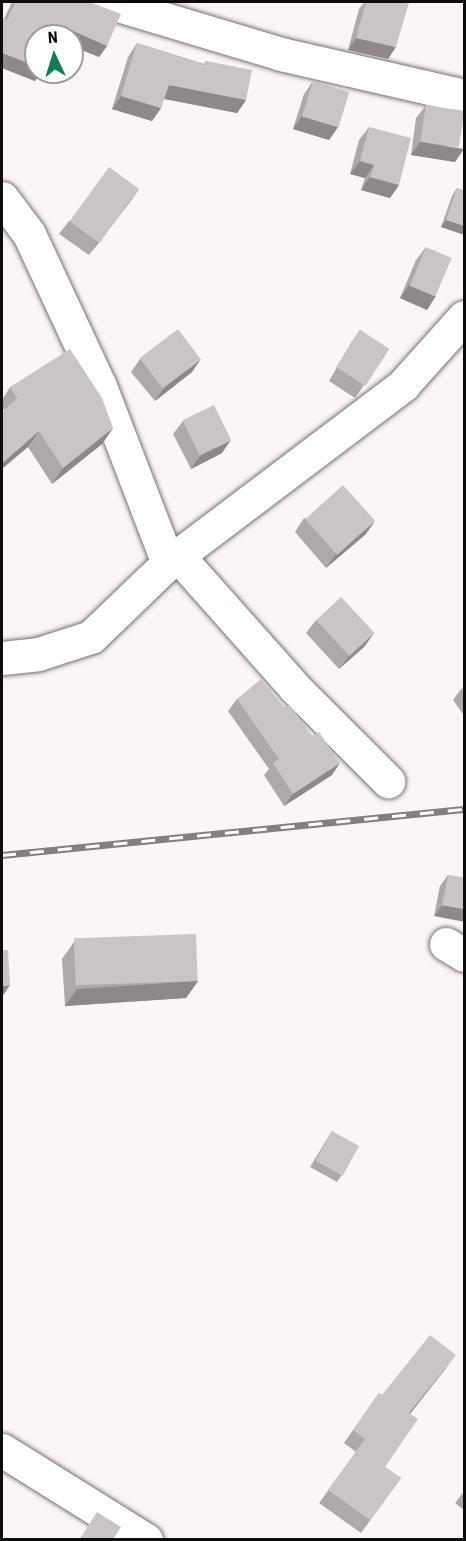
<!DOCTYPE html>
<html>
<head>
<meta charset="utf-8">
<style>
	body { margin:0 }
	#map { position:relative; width:466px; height:1541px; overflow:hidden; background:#fcf5f5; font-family:"Roboto Condensed",sans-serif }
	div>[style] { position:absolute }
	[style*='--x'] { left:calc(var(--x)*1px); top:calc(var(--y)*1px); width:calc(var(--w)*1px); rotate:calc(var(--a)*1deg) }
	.roads { filter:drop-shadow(0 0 2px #787272) drop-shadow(0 0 2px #787272) }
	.minor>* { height:33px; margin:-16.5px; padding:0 16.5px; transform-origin:16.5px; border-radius:16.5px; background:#fff }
	.rail>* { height:7px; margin-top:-3.5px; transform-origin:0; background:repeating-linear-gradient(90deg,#fff 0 14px,#837f7f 0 28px); box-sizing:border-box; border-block:2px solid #837f7f }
	.wall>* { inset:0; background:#aea9a9 }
	.shaded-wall>* { inset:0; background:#8d8989 }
	.building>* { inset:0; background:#cac4c4; transform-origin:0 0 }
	span { translate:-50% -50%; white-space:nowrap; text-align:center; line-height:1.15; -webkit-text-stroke:5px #fff; paint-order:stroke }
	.frame { position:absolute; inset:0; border:3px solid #0d0b0b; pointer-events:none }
	.north { position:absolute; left:24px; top:24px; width:60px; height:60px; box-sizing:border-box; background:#fff; border:2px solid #9e9d9d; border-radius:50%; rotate:356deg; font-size:16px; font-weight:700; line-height:24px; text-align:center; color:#0d0b0b }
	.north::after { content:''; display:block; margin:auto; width:21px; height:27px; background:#0f7f5b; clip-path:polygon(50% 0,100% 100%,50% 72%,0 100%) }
</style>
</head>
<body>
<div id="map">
	<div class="roads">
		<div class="minor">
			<div style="--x:108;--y:2;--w:181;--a:16.7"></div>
			<div style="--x:281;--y:54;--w:188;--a:12.9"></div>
			<div style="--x:2;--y:198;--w:45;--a:53.1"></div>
			<div style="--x:29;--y:234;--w:168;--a:65"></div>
			<div style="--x:100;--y:386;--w:190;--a:69"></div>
			<div style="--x:178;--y:556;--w:176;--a:48.4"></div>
			<div style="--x:295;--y:688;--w:132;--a:45"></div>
			<div style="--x:2;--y:658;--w:36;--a:-6"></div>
			<div style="--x:38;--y:654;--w:56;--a:-17.8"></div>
			<div style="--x:91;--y:637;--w:107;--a:-43.9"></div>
			<div style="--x:168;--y:563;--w:295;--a:-37.1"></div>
			<div style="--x:403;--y:385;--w:91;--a:-48.1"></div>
			<div style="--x:446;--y:944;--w:21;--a:31"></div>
			<div style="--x:2;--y:1450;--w:170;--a:32"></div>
		</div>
	</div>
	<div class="rail">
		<div style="--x:2;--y:855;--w:464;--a:-5.7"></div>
	</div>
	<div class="wall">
		<div style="clip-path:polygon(12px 2px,90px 2px,107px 46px,99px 57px,72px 46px,72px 36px,36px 36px,36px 72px,41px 72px,35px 81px,2px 68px,2px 18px,4px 19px)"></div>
		<div style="clip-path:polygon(365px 2px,409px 2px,388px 59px,348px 50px,359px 9px)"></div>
		<div style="clip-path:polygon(137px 43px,204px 64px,206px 61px,246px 100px,237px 113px,164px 99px,161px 108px,152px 121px,112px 109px,128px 57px)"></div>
		<div style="clip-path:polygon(313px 81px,338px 127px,329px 140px,293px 129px,304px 94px)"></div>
		<div style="clip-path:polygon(426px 105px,455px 162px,411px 155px,416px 118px)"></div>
		<div style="clip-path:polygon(369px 127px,399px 185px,390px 198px,361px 190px,365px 178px,350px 174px,359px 140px)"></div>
		<div style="clip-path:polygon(457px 188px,465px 191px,465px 235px,441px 227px,452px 196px)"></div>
		<div style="clip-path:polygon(139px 189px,89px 255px,59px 234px,69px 221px)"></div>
		<div style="clip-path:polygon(426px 247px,427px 310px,400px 298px,416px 260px)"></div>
		<div style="clip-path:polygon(360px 330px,389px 349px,355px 398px,329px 381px,351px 343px)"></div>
		<div style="clip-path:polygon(140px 359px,192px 372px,155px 401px,131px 372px)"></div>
		<div style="clip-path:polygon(10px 387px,113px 428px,102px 444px,52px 484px,2px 407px,2px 400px)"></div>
		<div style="clip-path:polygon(183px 421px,222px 453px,191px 469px,173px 434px)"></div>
		<div style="clip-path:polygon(304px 518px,366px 534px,326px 568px,295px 532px)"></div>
		<div style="clip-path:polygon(316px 620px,365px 646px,339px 669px,306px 633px)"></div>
		<div style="clip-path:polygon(465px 687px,465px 717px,453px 700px,461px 689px)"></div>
		<div style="clip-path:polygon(237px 699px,284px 707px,312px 736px,332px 775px,284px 806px,264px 775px,269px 769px,228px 711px)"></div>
		<div style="clip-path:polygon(448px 875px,465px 878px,434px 916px,440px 886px)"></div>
		<div style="clip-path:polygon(74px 942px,198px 981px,186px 998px,65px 1006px,62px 959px)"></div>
		<div style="clip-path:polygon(332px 1131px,342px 1175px,337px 1182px,310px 1167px)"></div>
		<div style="clip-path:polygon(446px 1368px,410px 1414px,385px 1467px,401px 1478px,361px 1533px,319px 1503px,356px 1452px,344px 1443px,379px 1393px,382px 1395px)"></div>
		<div style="clip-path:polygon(465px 1490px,465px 1511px,455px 1503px)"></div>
	</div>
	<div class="shaded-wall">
		<div style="clip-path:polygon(60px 25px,107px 46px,99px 57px,72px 46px,72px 36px,53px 36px)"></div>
		<div style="clip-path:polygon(356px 38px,396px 47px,388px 59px,348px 50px)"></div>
		<div style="clip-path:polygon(2px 53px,36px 66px,36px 72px,41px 72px,35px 81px,2px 68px)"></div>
		<div style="clip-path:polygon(169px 85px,246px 100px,237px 113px,160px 98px)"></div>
		<div style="clip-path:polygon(121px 96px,161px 108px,152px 121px,112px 109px)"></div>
		<div style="clip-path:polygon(302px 116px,338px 127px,329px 140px,293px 129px)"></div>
		<div style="clip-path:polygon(420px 142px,464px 149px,455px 162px,411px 155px)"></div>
		<div style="clip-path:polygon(360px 161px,374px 165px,365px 178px,350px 174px)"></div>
		<div style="clip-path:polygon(370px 177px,399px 185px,390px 198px,361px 190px)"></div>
		<div style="clip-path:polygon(139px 189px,130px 202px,89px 255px,98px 242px)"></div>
		<div style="clip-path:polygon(446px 220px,465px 226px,465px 235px,441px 227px)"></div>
		<div style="clip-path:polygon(409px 285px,436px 296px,427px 310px,400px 298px)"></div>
		<div style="clip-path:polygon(201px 359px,192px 372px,155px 401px,164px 388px)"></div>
		<div style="clip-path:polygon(113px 428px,102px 444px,52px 484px,63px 468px)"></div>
		<div style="clip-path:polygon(39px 431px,28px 447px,2px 469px,2px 463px)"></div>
		<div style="clip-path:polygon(231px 440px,222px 453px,191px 469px,200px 456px)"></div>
		<div style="clip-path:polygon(375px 521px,366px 534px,326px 568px,335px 555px)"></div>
		<div style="clip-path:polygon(374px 633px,365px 646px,339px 669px,349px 656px)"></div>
		<div style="clip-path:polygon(340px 763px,332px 775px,284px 806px,293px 794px)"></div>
		<div style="clip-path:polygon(442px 905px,465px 909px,465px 922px,434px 916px)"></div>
		<div style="clip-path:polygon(198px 981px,186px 998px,65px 1006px,77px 989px)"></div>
		<div style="clip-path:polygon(10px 985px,2px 997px,2px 986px)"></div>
		<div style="clip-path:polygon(456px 1355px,446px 1368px,400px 1426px,409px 1413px)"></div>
	</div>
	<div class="building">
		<div style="clip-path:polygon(15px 2px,90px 2px,121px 14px,107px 46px,60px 25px,56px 36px,36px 36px,36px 66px,2px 53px,2px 18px,7px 20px)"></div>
		<div style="clip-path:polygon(366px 2px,409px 2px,396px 47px,356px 38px)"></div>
		<div style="clip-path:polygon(137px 43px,205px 65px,206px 61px,252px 70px,246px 100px,169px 85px,161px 108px,121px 96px)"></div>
		<div style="left:313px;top:81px;width:38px;height:37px;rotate:17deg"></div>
		<div style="left:426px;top:105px;width:39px;height:37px;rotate:9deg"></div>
		<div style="clip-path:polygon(369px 127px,411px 138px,399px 185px,370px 177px,374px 165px,360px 161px)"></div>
		<div style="left:109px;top:167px;width:37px;height:67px;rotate:36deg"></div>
		<div style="clip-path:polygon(457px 188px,465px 191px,465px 226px,446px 220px)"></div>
		<div style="left:426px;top:247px;width:28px;height:42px;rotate:23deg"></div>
		<div style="left:178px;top:329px;width:38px;height:48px;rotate:53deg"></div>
		<div style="left:360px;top:330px;width:35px;height:44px;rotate:33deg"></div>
		<div style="clip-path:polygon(70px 349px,102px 398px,113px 428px,63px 468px,39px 431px,2px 463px,2px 412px,17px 398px,10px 387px)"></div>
		<div style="left:214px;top:405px;width:39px;height:35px;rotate:64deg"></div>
		<div style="left:343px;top:485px;width:48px;height:51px;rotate:48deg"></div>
		<div style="left:341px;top:597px;width:49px;height:34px;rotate:47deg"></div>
		<div style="clip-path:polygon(261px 679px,284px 707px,289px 704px,312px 736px,319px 732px,340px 763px,293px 794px,273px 763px,279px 759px,237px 699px)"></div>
		<div style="clip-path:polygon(465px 687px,465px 694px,461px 689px)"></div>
		<div style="clip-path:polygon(448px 875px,465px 878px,465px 909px,442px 905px)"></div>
		<div style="left:196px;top:934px;width:47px;height:122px;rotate:88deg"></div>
		<div style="clip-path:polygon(2px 950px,8px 950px,10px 985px,2px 986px)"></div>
		<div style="left:332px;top:1131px;width:31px;height:34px;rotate:29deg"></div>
		<div style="clip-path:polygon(430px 1335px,456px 1355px,409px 1413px,418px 1419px,385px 1467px,401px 1478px,370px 1520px,328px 1490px,365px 1439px,353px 1430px,379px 1393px,382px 1395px)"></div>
		<div style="clip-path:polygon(97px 1512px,121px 1527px,113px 1539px,80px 1539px)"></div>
	</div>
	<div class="frame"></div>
	<div class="north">N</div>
</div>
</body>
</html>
